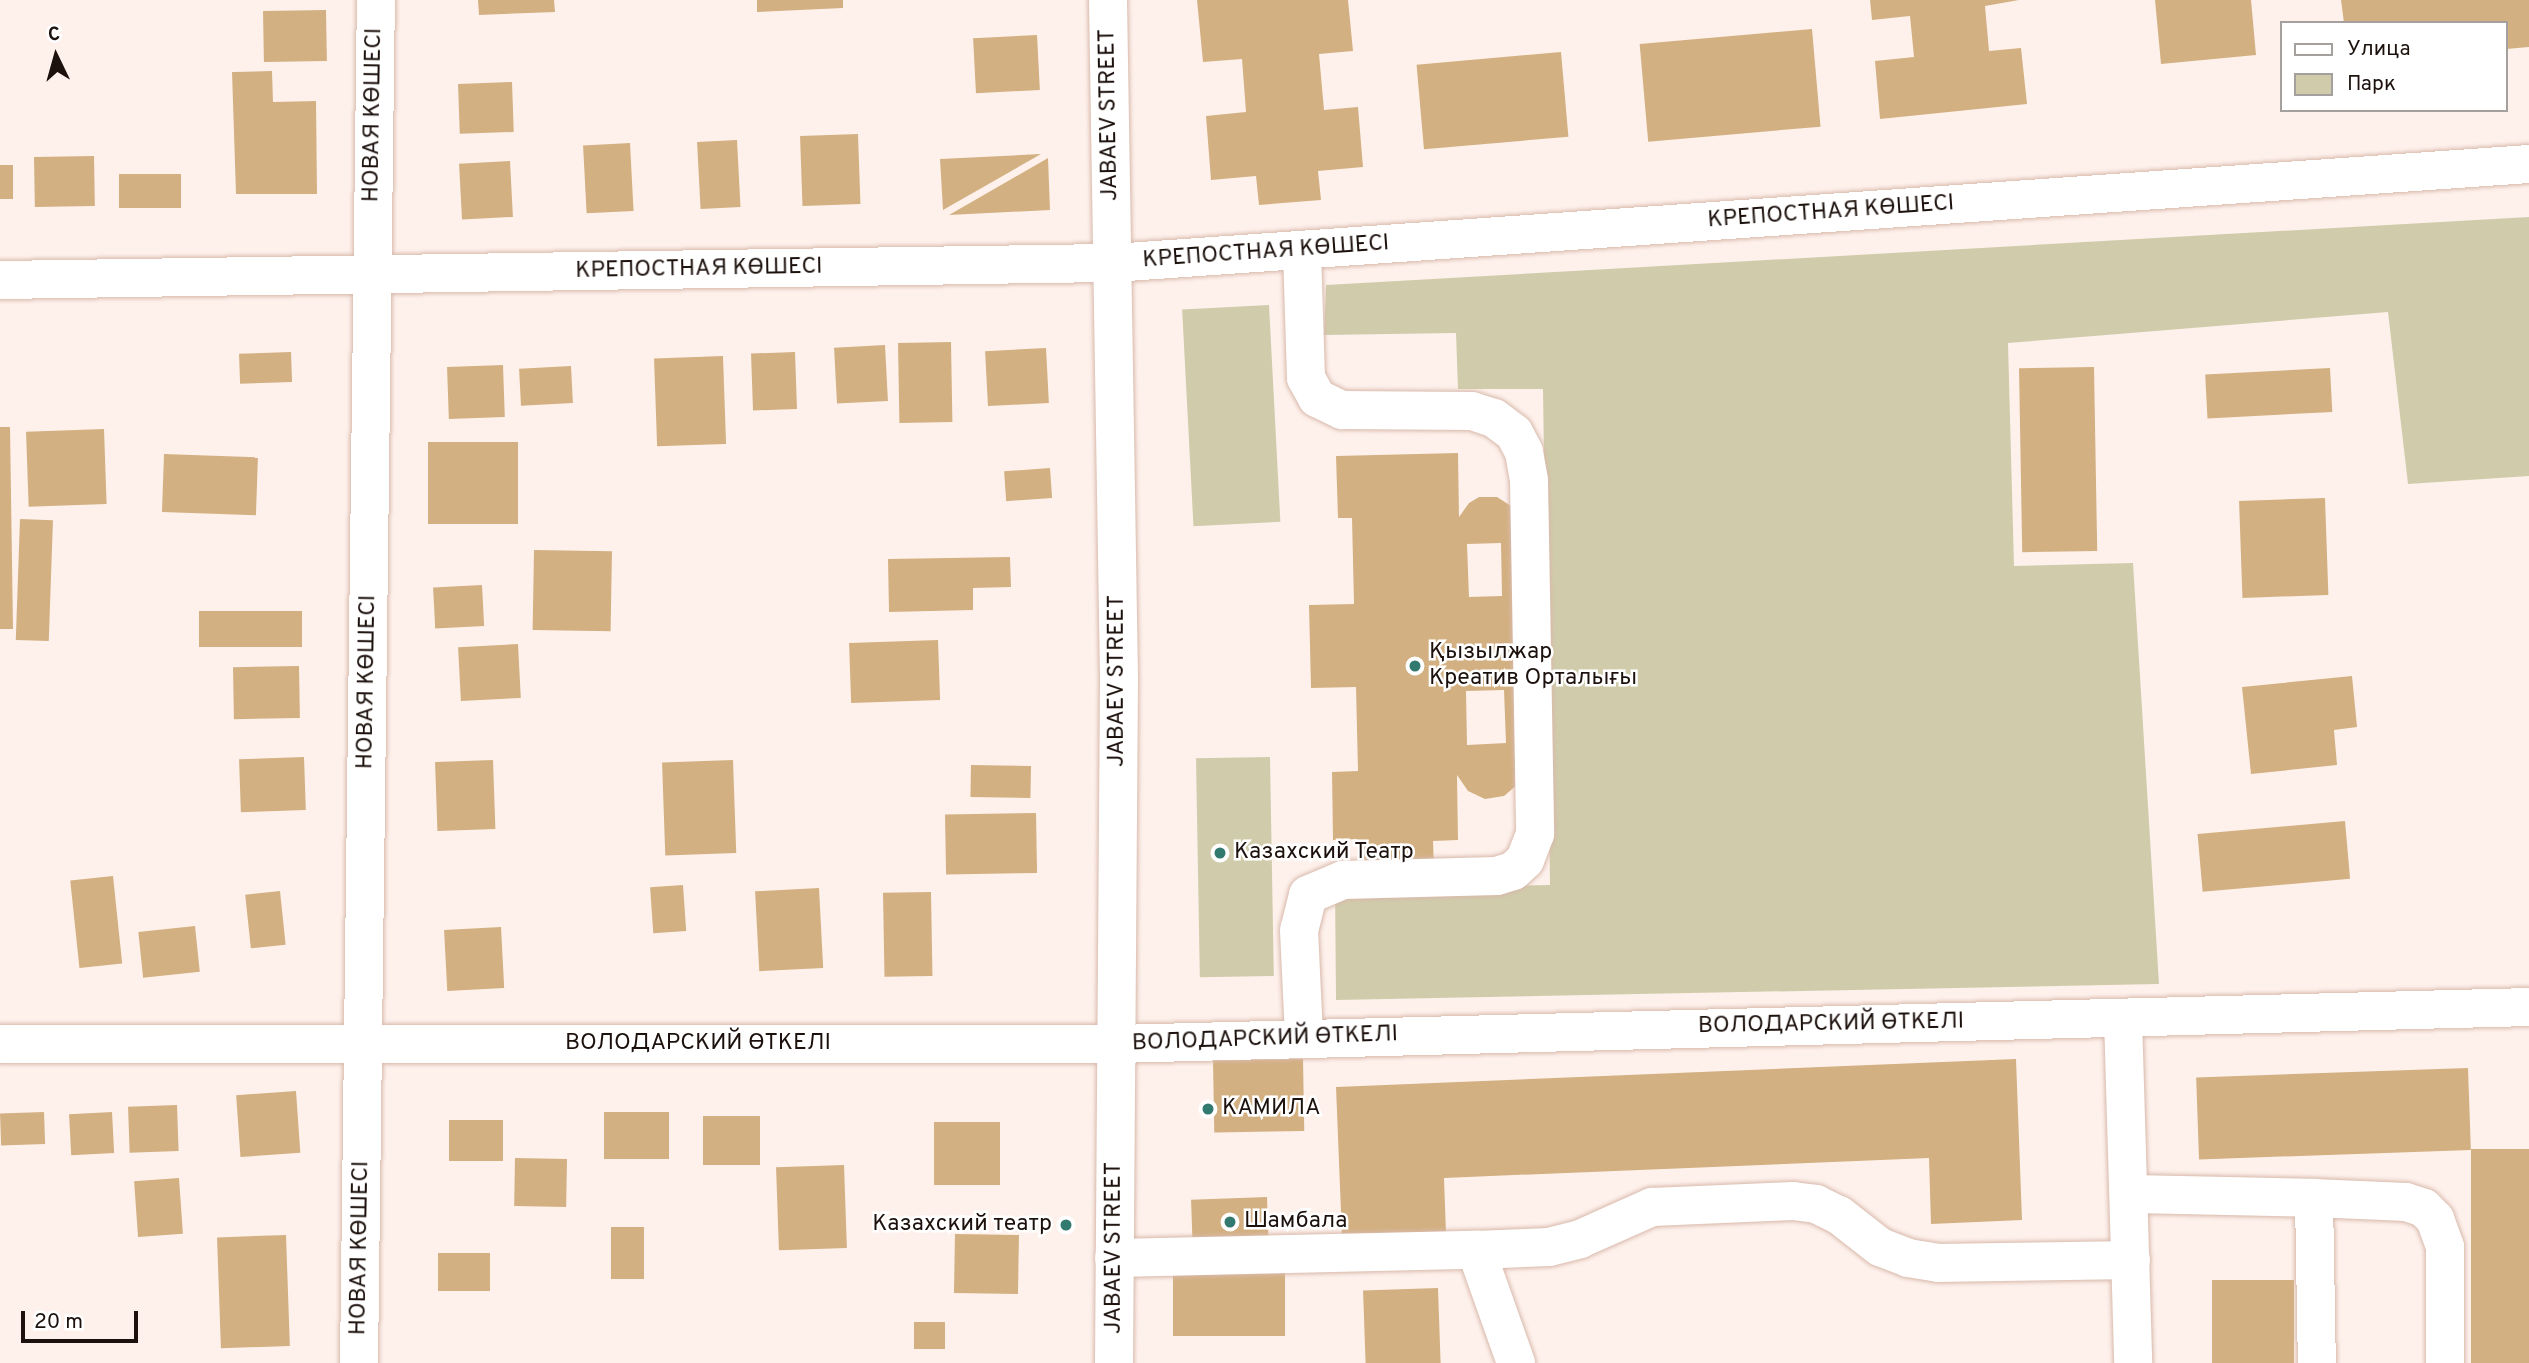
<!DOCTYPE html>
<html>
<head>
<meta charset="utf-8">
<style>
	body { margin:0 }
	#map { position:relative; width:2529px; height:1363px; overflow:hidden; background:#fef1ec; font-family:Overpass,sans-serif }
	div>[style] { position:absolute }
	[style*='--x'] { left:calc(var(--x)*1px); top:calc(var(--y)*1px); width:calc(var(--w)*1px); rotate:calc(var(--a)*1deg) }
	.green>* { inset:0; background:#d0ccab; transform-origin:0 0 }
	.building>* { inset:0; background:#d3b081; transform-origin:0 0 }
	.roads { filter:drop-shadow(0 0 2px #d8b9ab) drop-shadow(0 0 2px #d8b9ab) }
	.minor>* { height:38px; margin:-19px; padding:0 19px; transform-origin:19px; border-radius:19px; background:#fff }
	.major>* { height:38px; margin:-19px; padding:0 19px; transform-origin:19px; border-radius:19px; background:#fff }
	.dots>* { width:19px; height:19px; translate:-50% -50%; box-sizing:border-box; border:4px solid #fff; border-radius:50% }
	span { translate:-50% -50%; white-space:nowrap; text-align:center; line-height:1.15; -webkit-text-stroke:5px #fff; paint-order:stroke }
	.street-label { font-size:23px; color:#1c110d }
	.poi-label { font-size:23px; color:#1c110d }
	.left { translate:0 -50%; text-align:left }
	.right { translate:-100% -50%; text-align:right }
	.legend { position:absolute; left:2280px; top:21px; width:228px; height:91px; box-sizing:border-box; background:#fff; border:2px solid #a4a09e; margin:0; padding:9px 12px; list-style:none; font-size:21px; color:#1c110d }
	.legend li { display:flex; align-items:center; gap:14px; height:35px }
	.legend b { width:35px; border:2px solid #a4a09e }
	.north { position:absolute; left:21px; top:21px; width:70px; height:70px; -webkit-text-stroke:5px #fff; paint-order:stroke; rotate:355deg; font-size:19px; font-weight:700; line-height:28px; text-align:center; color:#1c110d }
	.north::after { content:''; display:block; margin:auto; width:24px; height:32px; background:#1c110d; clip-path:polygon(50% 0,100% 100%,50% 72%,0 100%) }
	.scale { position:absolute; left:21px; top:1311px; width:117px; height:32px; box-sizing:border-box; border:4px solid #1c110d; border-top:0; padding-left:9px; font-size:21px; line-height:24px; white-space:nowrap; color:#1c110d; -webkit-text-stroke:5px #fff; paint-order:stroke }
</style>
</head>
<body>
<div id="map">
	<div class="green">
		<div style="clip-path:polygon(2529px 217px,2529px 476px,2408px 484px,2388px 312px,2008px 343px,2014px 566px,2133px 563px,2159px 984px,1336px 1000px,1335px 889px,1550px 885px,1543px 389px,1458px 389px,1456px 333px,1324px 335px,1326px 285px)"></div>
		<div style="left:1269px;top:305px;width:217px;height:87px;rotate:87deg"></div>
		<div style="left:1270px;top:757px;width:219px;height:74px;rotate:89deg"></div>
	</div>
	<div class="building">
		<div style="clip-path:polygon(478px 0,554px 0,555px 12px,479px 15px)"></div>
		<div style="clip-path:polygon(757px 0,843px 0,843px 8px,757px 12px)"></div>
		<div style="clip-path:polygon(1197px 0,1348px 0,1353px 51px,1319px 54px,1324px 110px,1358px 107px,1363px 167px,1318px 171px,1321px 200px,1259px 205px,1256px 176px,1211px 180px,1206px 116px,1246px 112px,1242px 59px,1203px 62px)"></div>
		<div style="clip-path:polygon(1870px 0,2019px 0,1985px 6px,1989px 51px,2021px 48px,2027px 104px,1880px 119px,1875px 61px,1914px 57px,1910px 16px,1872px 20px)"></div>
		<div style="clip-path:polygon(2155px 0,2251px 0,2256px 55px,2161px 64px)"></div>
		<div style="clip-path:polygon(2341px 0,2529px 0,2529px 47px,2506px 49px,2506px 23px,2344px 23px)"></div>
		<div style="left:326px;top:10px;width:51px;height:63px;rotate:89deg"></div>
		<div style="left:1812px;top:29px;width:98px;height:173px;rotate:85deg"></div>
		<div style="left:1037px;top:35px;width:55px;height:64px;rotate:87deg"></div>
		<div style="left:1561px;top:52px;width:85px;height:145px;rotate:85deg"></div>
		<div style="clip-path:polygon(272px 71px,273px 102px,316px 101px,317px 194px,236px 194px,232px 72px)"></div>
		<div style="left:512px;top:82px;width:50px;height:54px;rotate:88deg"></div>
		<div style="left:858px;top:134px;width:70px;height:58px;rotate:88deg"></div>
		<div style="left:737px;top:140px;width:67px;height:40px;rotate:87deg"></div>
		<div style="left:630px;top:143px;width:68px;height:47px;rotate:87deg"></div>
		<div style="clip-path:polygon(1041px 154px,943px 210px,940px 159px)"></div>
		<div style="left:94px;top:156px;width:50px;height:60px;rotate:89deg"></div>
		<div style="clip-path:polygon(1048px 158px,1050px 210px,949px 215px)"></div>
		<div style="left:510px;top:161px;width:56px;height:51px;rotate:87deg"></div>
		<div style="left:0;top:165px;width:13px;height:34px"></div>
		<div style="left:181px;top:174px;width:34px;height:62px;rotate:90deg"></div>
		<div style="left:951px;top:342px;width:80px;height:53px;rotate:89deg"></div>
		<div style="left:885px;top:345px;width:56px;height:51px;rotate:87deg"></div>
		<div style="left:1046px;top:348px;width:55px;height:61px;rotate:87deg"></div>
		<div style="left:291px;top:352px;width:30px;height:52px;rotate:88deg"></div>
		<div style="left:795px;top:352px;width:57px;height:44px;rotate:88deg"></div>
		<div style="left:723px;top:356px;width:88px;height:69px;rotate:88deg"></div>
		<div style="left:503px;top:365px;width:52px;height:56px;rotate:88deg"></div>
		<div style="left:571px;top:366px;width:37px;height:52px;rotate:87deg"></div>
		<div style="left:2094px;top:367px;width:184px;height:75px;rotate:89deg"></div>
		<div style="left:2330px;top:368px;width:44px;height:125px;rotate:87deg"></div>
		<div style="clip-path:polygon(0 427px,10px 427px,13px 629px,0 629px)"></div>
		<div style="left:104px;top:429px;width:75px;height:78px;rotate:88deg"></div>
		<div style="left:518px;top:442px;width:82px;height:90px;rotate:90deg"></div>
		<div style="clip-path:polygon(evenodd,1458px 453px,1459px 517px,1469px 503px,1479px 497px,1497px 497px,1511px 506px,1518px 784px,1504px 796px,1485px 799px,1468px 791px,1457px 775px,1458px 840px,1433px 841px,1434px 868px,1358px 870px,1357px 839px,1333px 840px,1332px 772px,1358px 771px,1356px 687px,1311px 688px,1309px 605px,1354px 604px,1352px 518px,1338px 518px,1336px 456px,1458px 453px,1501px 543px,1502px 596px,1469px 597px,1467px 544px,1501px 543px,1458px 453px,1504px 690px,1506px 743px,1467px 745px,1466px 691px,1504px 690px)"></div>
		<div style="left:164px;top:454px;width:94px;height:58px;rotate:2deg"></div>
		<div style="left:1050px;top:468px;width:30px;height:46px;rotate:86deg"></div>
		<div style="left:2325px;top:498px;width:97px;height:86px;rotate:88deg"></div>
		<div style="left:20px;top:519px;width:33px;height:121px;rotate:2deg"></div>
		<div style="left:534px;top:550px;width:78px;height:80px;rotate:1deg"></div>
		<div style="clip-path:polygon(1010px 557px,1011px 587px,973px 588px,973px 610px,889px 612px,888px 559px)"></div>
		<div style="left:482px;top:585px;width:41px;height:49px;rotate:87deg"></div>
		<div style="left:199px;top:611px;width:103px;height:36px"></div>
		<div style="left:938px;top:640px;width:60px;height:89px;rotate:88deg"></div>
		<div style="left:518px;top:644px;width:54px;height:60px;rotate:87deg"></div>
		<div style="left:299px;top:666px;width:52px;height:66px;rotate:89deg"></div>
		<div style="clip-path:polygon(2352px 676px,2357px 727px,2334px 730px,2337px 765px,2251px 774px,2242px 687px)"></div>
		<div style="left:304px;top:757px;width:53px;height:65px;rotate:88deg"></div>
		<div style="left:493px;top:760px;width:69px;height:58px;rotate:88deg"></div>
		<div style="left:733px;top:760px;width:93px;height:71px;rotate:88deg"></div>
		<div style="left:971px;top:765px;width:60px;height:32px;rotate:1deg"></div>
		<div style="left:1036px;top:813px;width:60px;height:91px;rotate:89deg"></div>
		<div style="left:2345px;top:821px;width:58px;height:148px;rotate:85deg"></div>
		<div style="left:113px;top:876px;width:88px;height:43px;rotate:84deg"></div>
		<div style="left:683px;top:885px;width:46px;height:33px;rotate:86deg"></div>
		<div style="left:819px;top:888px;width:80px;height:64px;rotate:87deg"></div>
		<div style="left:280px;top:891px;width:54px;height:35px;rotate:84deg"></div>
		<div style="left:931px;top:892px;width:84px;height:48px;rotate:89deg"></div>
		<div style="left:195px;top:926px;width:46px;height:57px;rotate:84deg"></div>
		<div style="left:501px;top:927px;width:61px;height:57px;rotate:87deg"></div>
		<div style="left:1303px;top:1059px;width:72px;height:90px;rotate:89deg"></div>
		<div style="clip-path:polygon(2016px 1059px,2022px 1220px,1931px 1224px,1929px 1158px,1444px 1178px,1446px 1233px,1342px 1237px,1336px 1087px)"></div>
		<div style="left:2468px;top:1068px;width:82px;height:272px;rotate:88deg"></div>
		<div style="left:296px;top:1091px;width:62px;height:60px;rotate:86deg"></div>
		<div style="left:177px;top:1105px;width:46px;height:49px;rotate:88deg"></div>
		<div style="left:44px;top:1112px;width:32px;height:44px;rotate:88deg"></div>
		<div style="left:112px;top:1112px;width:41px;height:43px;rotate:87deg"></div>
		<div style="left:604px;top:1112px;width:65px;height:47px"></div>
		<div style="left:703px;top:1116px;width:57px;height:49px"></div>
		<div style="left:449px;top:1120px;width:54px;height:41px"></div>
		<div style="left:934px;top:1122px;width:66px;height:63px"></div>
		<div style="left:2529px;top:1149px;width:214px;height:58px;rotate:90deg"></div>
		<div style="left:515px;top:1158px;width:52px;height:48px;rotate:1deg"></div>
		<div style="left:844px;top:1165px;width:83px;height:68px;rotate:88deg"></div>
		<div style="left:179px;top:1178px;width:56px;height:45px;rotate:86deg"></div>
		<div style="left:1267px;top:1197px;width:47px;height:76px;rotate:88deg"></div>
		<div style="left:644px;top:1227px;width:52px;height:33px;rotate:90deg"></div>
		<div style="left:955px;top:1234px;width:64px;height:59px;rotate:1deg"></div>
		<div style="left:286px;top:1235px;width:111px;height:69px;rotate:88deg"></div>
		<div style="left:438px;top:1253px;width:52px;height:38px"></div>
		<div style="left:1285px;top:1271px;width:65px;height:112px;rotate:90deg"></div>
		<div style="left:2212px;top:1280px;width:82px;height:83px"></div>
		<div style="left:1438px;top:1288px;width:75px;height:75px;rotate:88deg"></div>
		<div style="left:914px;top:1322px;width:31px;height:27px"></div>
	</div>
	<div class="roads">
		<div class="minor">
			<div style="--x:1302;--y:251;--w:127;--a:88.2"></div>
			<div style="--x:1306;--y:378;--w:23;--a:61"></div>
			<div style="--x:1317;--y:398;--w:28;--a:26"></div>
			<div style="--x:1342;--y:410;--w:130;--a:0.4"></div>
			<div style="--x:1472;--y:411;--w:23;--a:18"></div>
			<div style="--x:1494;--y:418;--w:25;--a:37"></div>
			<div style="--x:1514;--y:433;--w:21;--a:62"></div>
			<div style="--x:1524;--y:452;--w:28;--a:80"></div>
			<div style="--x:1529;--y:480;--w:354;--a:89"></div>
			<div style="--x:1535;--y:834;--w:28;--a:111"></div>
			<div style="--x:1525;--y:860;--w:16;--a:137"></div>
			<div style="--x:1513;--y:871;--w:17;--a:163"></div>
			<div style="--x:1497;--y:876;--w:154;--a:178.5"></div>
			<div style="--x:1343;--y:880;--w:38;--a:157"></div>
			<div style="--x:1308;--y:895;--w:36;--a:104"></div>
			<div style="--x:1299;--y:930;--w:108;--a:87.3"></div>
			<div style="--x:0;--y:280;--w:1113;--a:-0.88"></div>
			<div style="--x:1113;--y:263;--w:1419;--a:-4"></div>
			<div style="--x:2123;--y:1018;--w:345;--a:88.3"></div>
			<div style="--x:0;--y:1044;--w:1117;--a:0"></div>
			<div style="--x:1117;--y:1044;--w:1412;--a:-1.5"></div>
			<div style="--x:2129;--y:1194;--w:185;--a:1.2"></div>
			<div style="--x:2314;--y:1198;--w:165;--a:89"></div>
			<div style="--x:2314;--y:1198;--w:92;--a:2.5"></div>
			<div style="--x:2406;--y:1202;--w:19;--a:18"></div>
			<div style="--x:2424;--y:1208;--w:16;--a:45"></div>
			<div style="--x:2435;--y:1219;--w:30;--a:70"></div>
			<div style="--x:2445;--y:1247;--w:116;--a:90"></div>
			<div style="--x:1476;--y:1250;--w:73;--a:-2.4"></div>
			<div style="--x:1549;--y:1247;--w:32;--a:-14"></div>
			<div style="--x:1580;--y:1239;--w:79;--a:-24"></div>
			<div style="--x:1652;--y:1207;--w:141;--a:-2.4"></div>
			<div style="--x:1793;--y:1201;--w:23;--a:7"></div>
			<div style="--x:1816;--y:1204;--w:25;--a:26"></div>
			<div style="--x:1839;--y:1215;--w:52;--a:38"></div>
			<div style="--x:1880;--y:1247;--w:30;--a:21"></div>
			<div style="--x:1908;--y:1258;--w:30;--a:9"></div>
			<div style="--x:1938;--y:1263;--w:193;--a:-0.9"></div>
			<div style="--x:1114;--y:1258;--w:362;--a:-1.3"></div>
			<div style="--x:1476;--y:1250;--w:120;--a:70.5"></div>
			<div style="--x:359;--y:1363;--w:1363;--a:-89.29"></div>
		</div>
		<div class="major">
			<div style="--x:1108;--y:0;--w:681;--a:89.07"></div>
			<div style="--x:1119;--y:681;--w:682;--a:90.42"></div>
		</div>
	</div>
	<div class="dots">
		<div style="left:1415px;top:666px;background:#327970"></div>
		<div style="left:1220px;top:853px;background:#327970"></div>
		<div style="left:1208px;top:1109px;background:#327970"></div>
		<div style="left:1230px;top:1222px;background:#327970"></div>
		<div style="left:1066px;top:1225px;background:#327970"></div>
	</div>
	<div class="street-label">
		<span style="left:374px;top:115px;rotate:-89deg">НОВАЯ КӨШЕСІ</span>
		<span style="left:1110px;top:115px;rotate:-91deg">JABAEV STREET</span>
		<span style="left:1831px;top:213px;rotate:-4deg">КРЕПОСТНАЯ КӨШЕСІ</span>
		<span style="left:1266px;top:253px;rotate:-4deg">КРЕПОСТНАЯ КӨШЕСІ</span>
		<span style="left:699px;top:270px;rotate:-1deg">КРЕПОСТНАЯ КӨШЕСІ</span>
		<span style="left:1118px;top:681px;rotate:-90deg">JABAEV STREET</span>
		<span style="left:368px;top:682px;rotate:-89deg">НОВАЯ КӨШЕСІ</span>
		<span style="left:1831px;top:1025px;rotate:-1deg">ВОЛОДАРСКИЙ ӨТКЕЛІ</span>
		<span style="left:1265px;top:1040px;rotate:-2deg">ВОЛОДАРСКИЙ ӨТКЕЛІ</span>
		<span style="left:698px;top:1044px">ВОЛОДАРСКИЙ ӨТКЕЛІ</span>
		<span style="left:361px;top:1248px;rotate:-89deg">НОВАЯ КӨШЕСІ</span>
		<span style="left:1115px;top:1248px;rotate:-90deg">JABAEV STREET</span>
	</div>
	<div class="poi-label">
		<span class="left" style="left:1429px;top:666px">Қызылжар<br>Креатив Орталығы</span>
		<span class="left" style="left:1234px;top:853px">Казахский Театр</span>
		<span class="left" style="left:1222px;top:1109px">КАМИЛА</span>
		<span class="left" style="left:1244px;top:1222px">Шамбала</span>
		<span class="right" style="left:1052px;top:1225px">Казахский театр</span>
	</div>
	<ul class="legend">
	<li><b style="height:9px;background:#fff"></b>Улица</li>
	<li><b style="height:19px;background:#d0ccab"></b>Парк</li>
	</ul>
	<div class="north">С</div>
	<div class="scale">20 m</div>
</div>
</body>
</html>
